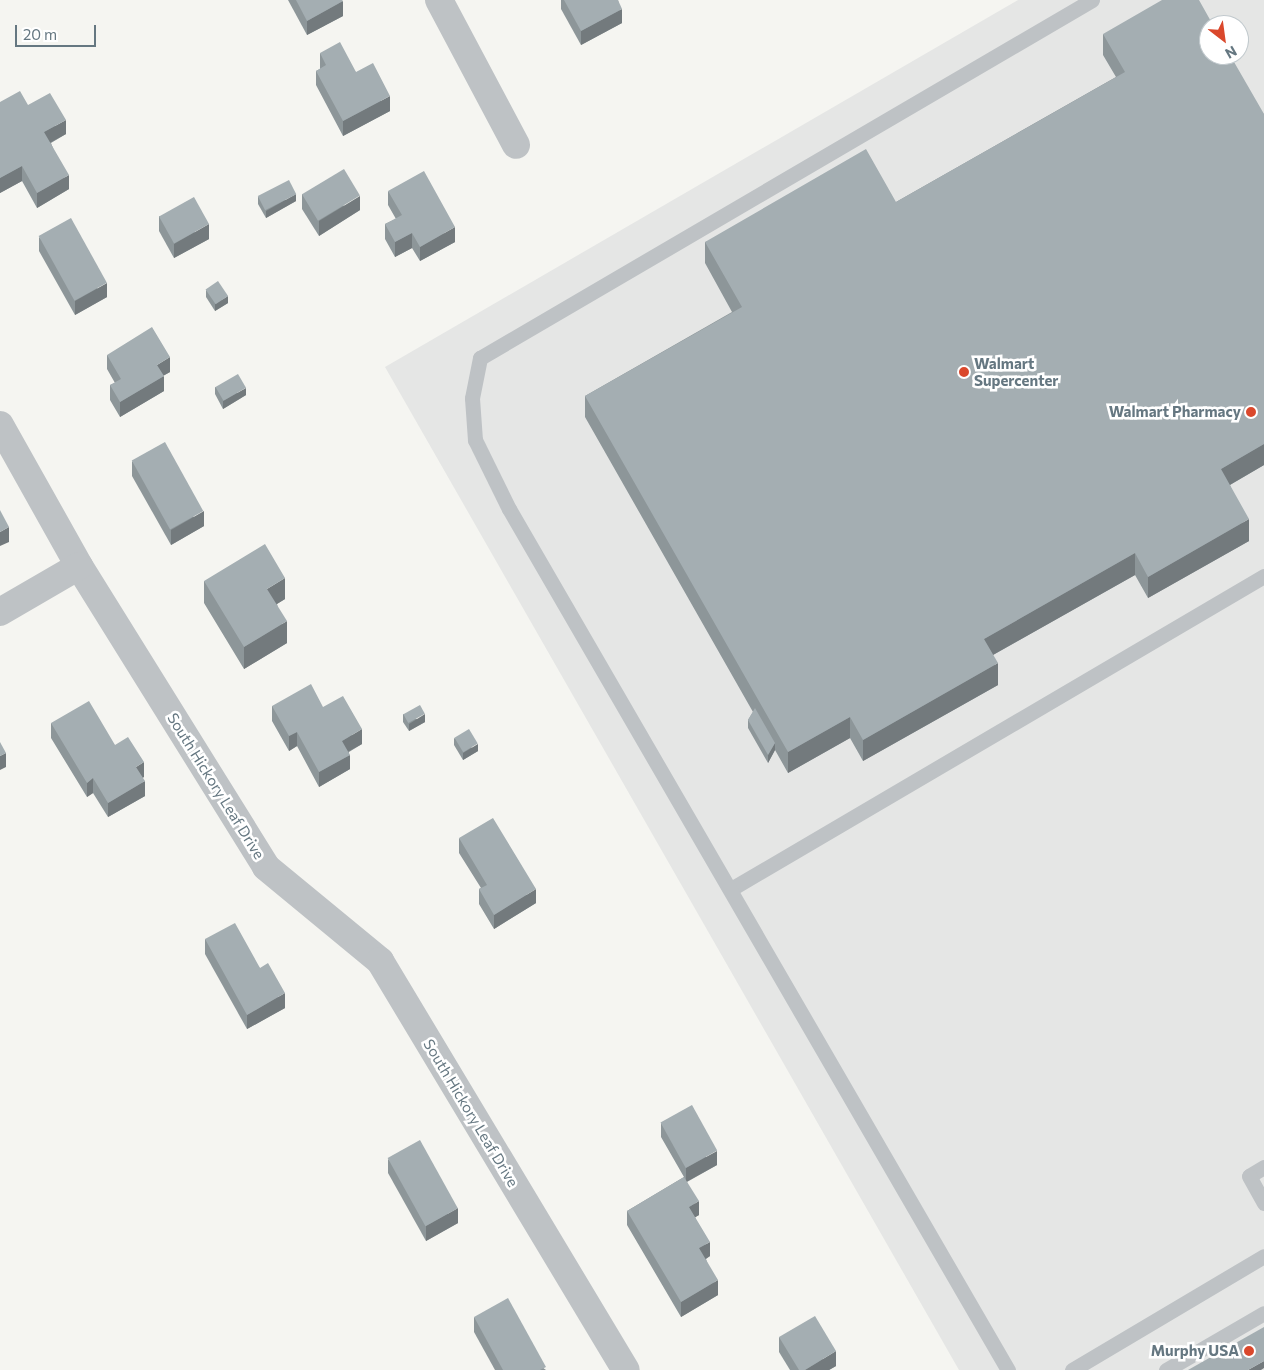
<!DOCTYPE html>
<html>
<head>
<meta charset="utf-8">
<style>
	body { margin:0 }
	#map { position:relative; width:1264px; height:1370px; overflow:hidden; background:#f5f5f1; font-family:Commissioner,sans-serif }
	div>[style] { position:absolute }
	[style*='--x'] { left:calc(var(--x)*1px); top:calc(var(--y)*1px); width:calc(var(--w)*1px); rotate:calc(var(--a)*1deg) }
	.built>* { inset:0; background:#e5e6e5 }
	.service>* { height:15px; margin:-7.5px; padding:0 7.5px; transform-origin:7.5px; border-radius:7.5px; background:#bec2c5 }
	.minor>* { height:28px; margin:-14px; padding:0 14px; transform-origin:14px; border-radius:14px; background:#bec2c5 }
	.wall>* { inset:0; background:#8d9699 }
	.shaded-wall>* { inset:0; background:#737a7d }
	.building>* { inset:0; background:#a4aeb2; transform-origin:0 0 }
	.dots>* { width:14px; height:14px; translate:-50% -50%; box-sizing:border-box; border:2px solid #fff; border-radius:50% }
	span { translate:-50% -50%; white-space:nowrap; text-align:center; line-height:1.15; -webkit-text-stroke:5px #fff; paint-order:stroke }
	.poi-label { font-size:15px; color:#657781; font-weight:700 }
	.left { translate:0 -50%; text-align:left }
	.right { translate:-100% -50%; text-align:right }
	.street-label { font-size:15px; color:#657781 }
	.north { position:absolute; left:1199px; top:15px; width:50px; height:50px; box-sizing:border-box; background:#fff; border:1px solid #c1c9cd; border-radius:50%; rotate:150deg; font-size:14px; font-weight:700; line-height:20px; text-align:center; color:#657781 }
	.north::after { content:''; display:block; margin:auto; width:18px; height:22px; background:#da482c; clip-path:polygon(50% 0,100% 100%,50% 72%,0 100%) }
	.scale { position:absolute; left:15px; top:25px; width:81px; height:22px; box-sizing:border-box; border:2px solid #657781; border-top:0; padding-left:6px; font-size:15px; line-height:18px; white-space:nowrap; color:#657781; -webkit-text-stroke:4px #fff; paint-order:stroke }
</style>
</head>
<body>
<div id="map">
	<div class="built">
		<div style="clip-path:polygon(evenodd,1018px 0,1264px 0,1264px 1370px,959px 1370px,385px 367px,1018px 0,1209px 25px,1239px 25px,1239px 55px,1209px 55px,1209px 25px)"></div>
	</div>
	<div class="service">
		<div style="--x:731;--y:889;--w:618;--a:-30.42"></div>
		<div style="--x:1264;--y:1167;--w:17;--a:149"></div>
		<div style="--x:1249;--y:1176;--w:31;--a:61"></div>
		<div style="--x:1008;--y:1370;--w:995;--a:-120.09"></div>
		<div style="--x:509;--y:509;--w:77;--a:-116.2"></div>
		<div style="--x:475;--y:440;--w:42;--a:-94.1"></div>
		<div style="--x:472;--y:398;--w:41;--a:-78.7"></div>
		<div style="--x:480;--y:358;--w:709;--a:-30.33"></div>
		<div style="--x:1072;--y:1370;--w:223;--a:-30.7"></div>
		<div style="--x:1166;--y:1370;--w:113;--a:-30.2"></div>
	</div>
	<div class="minor">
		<div style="--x:439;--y:0;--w:164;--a:62"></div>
		<div style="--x:0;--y:425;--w:162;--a:60.7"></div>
		<div style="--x:79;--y:566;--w:354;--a:58.1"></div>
		<div style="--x:266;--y:867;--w:148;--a:39.5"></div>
		<div style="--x:380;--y:961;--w:477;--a:59"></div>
		<div style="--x:0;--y:612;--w:91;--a:-30.2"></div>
	</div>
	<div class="wall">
		<div style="clip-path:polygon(288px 0,342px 0,343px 16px,307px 35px)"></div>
		<div style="clip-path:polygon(561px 0,618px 0,622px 23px,581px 45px,561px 9px)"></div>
		<div style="clip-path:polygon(1103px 34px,1264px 114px,1264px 465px,1230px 485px,1249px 541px,1148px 598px,1135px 575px,993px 655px,998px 685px,863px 761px,850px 738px,788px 773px,775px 750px,768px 763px,748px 728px,748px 720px,753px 712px,585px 417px,585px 396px,732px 312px,705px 263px,705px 242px,896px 202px,1116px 77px,1103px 55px)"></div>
		<div style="clip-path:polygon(320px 53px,356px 72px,390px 111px,343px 136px,316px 85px,316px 71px,320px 69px)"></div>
		<div style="clip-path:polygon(0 102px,28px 105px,66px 134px,51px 143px,69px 189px,37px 208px,22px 181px,0 193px)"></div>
		<div style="clip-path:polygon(388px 191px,455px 242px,420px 261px,412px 248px,395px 257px,385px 239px,385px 224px,396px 219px,388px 205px)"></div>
		<div style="clip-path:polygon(302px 194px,360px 210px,319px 236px,302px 209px)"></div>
		<div style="clip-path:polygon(258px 197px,296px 201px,266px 218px,258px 204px)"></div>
		<div style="clip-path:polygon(159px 216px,209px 239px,174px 258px,159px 231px)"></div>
		<div style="clip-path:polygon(39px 237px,107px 297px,75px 315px,39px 251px)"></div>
		<div style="clip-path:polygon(206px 290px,228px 303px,215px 311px,206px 297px)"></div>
		<div style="clip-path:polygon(107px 355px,170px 372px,163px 376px,164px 391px,120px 417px,110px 400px,110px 385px,115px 383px,107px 369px)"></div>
		<div style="clip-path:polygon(215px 387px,246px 395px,223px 409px,215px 394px)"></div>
		<div style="clip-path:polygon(132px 461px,204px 526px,171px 545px,132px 476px)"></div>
		<div style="clip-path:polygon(204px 581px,285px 599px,277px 604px,287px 643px,244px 669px,204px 603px)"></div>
		<div style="clip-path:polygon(272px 706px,323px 707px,362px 744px,349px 752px,350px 769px,319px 787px,297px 746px,289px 751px,272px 721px)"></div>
		<div style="clip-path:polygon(403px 714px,425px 722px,409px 731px,403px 722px)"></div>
		<div style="clip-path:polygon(51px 723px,115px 745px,144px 777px,142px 778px,145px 796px,108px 817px,93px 793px,87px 797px,51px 738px)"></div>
		<div style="clip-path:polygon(454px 738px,478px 751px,463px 760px,454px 745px)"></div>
		<div style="clip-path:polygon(459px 838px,536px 903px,494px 929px,479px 904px,479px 889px,481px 888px,459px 853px)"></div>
		<div style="clip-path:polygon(205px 939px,260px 968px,285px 1008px,247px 1029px,205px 954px)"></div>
		<div style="clip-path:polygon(661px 1123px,717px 1165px,687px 1182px,699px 1215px,695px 1217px,710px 1256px,706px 1259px,718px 1295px,681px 1317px,627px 1225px,627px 1211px,684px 1177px,661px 1137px)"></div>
		<div style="clip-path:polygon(388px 1159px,458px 1223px,426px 1241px,388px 1173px)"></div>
		<div style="clip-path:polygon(474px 1317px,546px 1370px,495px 1370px,474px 1332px)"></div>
		<div style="clip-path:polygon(779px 1337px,836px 1366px,829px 1370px,790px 1370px,779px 1352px)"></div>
	</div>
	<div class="shaded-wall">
		<div style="clip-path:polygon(343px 1px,343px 16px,307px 35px,307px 21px)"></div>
		<div style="clip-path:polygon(622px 9px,622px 23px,581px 45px,581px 31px)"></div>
		<div style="clip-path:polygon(390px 96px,390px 111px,343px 136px,343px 121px)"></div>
		<div style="clip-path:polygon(66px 120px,66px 134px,44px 146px,44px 132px)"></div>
		<div style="clip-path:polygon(22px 166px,22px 181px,0 193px,0 178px)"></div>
		<div style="clip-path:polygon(69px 175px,69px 189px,37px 208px,37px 193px)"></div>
		<div style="clip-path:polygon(296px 194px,296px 201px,266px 218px,266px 211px)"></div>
		<div style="clip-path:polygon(360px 196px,360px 210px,319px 236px,319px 221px)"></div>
		<div style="clip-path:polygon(209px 224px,209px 239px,174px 258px,174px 244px)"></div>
		<div style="clip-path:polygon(455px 227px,455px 242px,420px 261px,420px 247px)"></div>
		<div style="clip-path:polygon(412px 233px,412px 248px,395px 257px,395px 242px)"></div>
		<div style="clip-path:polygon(107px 283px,107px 297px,75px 315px,75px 301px)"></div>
		<div style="clip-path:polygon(228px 296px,228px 303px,215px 311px,215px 304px)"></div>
		<div style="clip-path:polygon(170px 357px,170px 372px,157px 379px,157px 365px)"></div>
		<div style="clip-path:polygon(164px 376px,164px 391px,120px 417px,120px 402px)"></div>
		<div style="clip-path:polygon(246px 388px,246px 395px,223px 409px,223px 401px)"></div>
		<div style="clip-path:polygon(1264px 444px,1264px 465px,1221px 490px,1221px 469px)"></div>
		<div style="clip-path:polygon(204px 511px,204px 526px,171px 545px,171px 530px)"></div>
		<div style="clip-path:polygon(1249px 519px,1249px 541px,1148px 598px,1148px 577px)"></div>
		<div style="clip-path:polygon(9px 527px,9px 542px,0 546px,0 532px)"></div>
		<div style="clip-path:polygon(1135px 553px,1135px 575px,984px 660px,984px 639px)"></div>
		<div style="clip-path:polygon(285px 578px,285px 599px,267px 610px,267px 589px)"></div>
		<div style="clip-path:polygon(287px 621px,287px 643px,244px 669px,244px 647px)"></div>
		<div style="clip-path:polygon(998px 663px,998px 685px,863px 761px,863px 740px)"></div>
		<div style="clip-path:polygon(425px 714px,425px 722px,409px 731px,409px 724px)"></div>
		<div style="clip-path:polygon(850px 717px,850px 738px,788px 773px,788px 752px)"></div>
		<div style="clip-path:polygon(362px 729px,362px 744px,342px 755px,342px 741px)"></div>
		<div style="clip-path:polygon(297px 732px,297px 746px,289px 751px,289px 736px)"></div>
		<div style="clip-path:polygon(775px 743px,775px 750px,768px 763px,768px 755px)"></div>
		<div style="clip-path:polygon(478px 744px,478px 751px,463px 760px,463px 753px)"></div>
		<div style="clip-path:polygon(6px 753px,6px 767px,0 770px,0 756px)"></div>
		<div style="clip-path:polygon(350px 755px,350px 769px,319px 787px,319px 772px)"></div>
		<div style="clip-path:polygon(144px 762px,144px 777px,136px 781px,136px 767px)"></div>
		<div style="clip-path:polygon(93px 778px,93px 793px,87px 797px,87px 783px)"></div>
		<div style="clip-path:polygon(145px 781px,145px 796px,108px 817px,108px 803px)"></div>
		<div style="clip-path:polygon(536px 889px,536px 903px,494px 929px,494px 915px)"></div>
		<div style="clip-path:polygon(285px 993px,285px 1008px,247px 1029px,247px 1015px)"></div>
		<div style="clip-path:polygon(717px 1151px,717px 1165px,686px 1182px,686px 1168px)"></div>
		<div style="clip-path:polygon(699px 1201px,699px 1215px,689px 1221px,689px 1207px)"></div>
		<div style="clip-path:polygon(458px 1208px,458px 1223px,426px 1241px,426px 1226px)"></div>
		<div style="clip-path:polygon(710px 1242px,710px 1256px,699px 1263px,699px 1248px)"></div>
		<div style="clip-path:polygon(718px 1280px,718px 1295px,681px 1317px,681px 1302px)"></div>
		<div style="clip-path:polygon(836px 1351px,836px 1366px,829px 1370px,805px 1370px)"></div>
		<div style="clip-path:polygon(1264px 1361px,1264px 1368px,1261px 1370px,1248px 1370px)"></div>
	</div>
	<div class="building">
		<div style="clip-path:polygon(296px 0,342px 0,343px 1px,307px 21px)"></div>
		<div style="clip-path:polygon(564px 0,618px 0,622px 9px,581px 31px)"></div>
		<div style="clip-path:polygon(1162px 0,1199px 0,1213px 25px,1209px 25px,1209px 55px,1230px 55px,1264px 114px,1264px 444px,1221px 469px,1249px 519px,1148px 577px,1135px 553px,984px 639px,998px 663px,863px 740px,850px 717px,788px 752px,585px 396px,742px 307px,705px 242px,866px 149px,896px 202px,1125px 72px,1103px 34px)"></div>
		<div style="clip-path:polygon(340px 42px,356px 72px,373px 63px,390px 96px,343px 121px,316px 71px,326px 65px,320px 53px)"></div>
		<div style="clip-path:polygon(20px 91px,28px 105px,50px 93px,66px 120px,44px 132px,69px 175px,37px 193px,22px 166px,0 178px,0 102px)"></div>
		<div style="left:344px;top:169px;width:31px;height:49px;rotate:59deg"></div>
		<div style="clip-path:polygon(424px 171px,455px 227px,420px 247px,412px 233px,395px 242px,385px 224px,402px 215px,388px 191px)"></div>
		<div style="left:289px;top:180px;width:16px;height:35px;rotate:63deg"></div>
		<div style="left:194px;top:197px;width:31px;height:40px;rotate:61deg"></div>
		<div style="left:71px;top:218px;width:74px;height:37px;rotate:61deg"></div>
		<div style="left:218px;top:281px;width:18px;height:15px;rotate:56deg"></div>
		<div style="clip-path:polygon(152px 327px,170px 357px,157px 365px,164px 376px,120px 402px,110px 385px,121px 379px,107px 355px)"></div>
		<div style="left:238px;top:374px;width:16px;height:26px;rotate:60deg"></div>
		<div style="left:165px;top:442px;width:79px;height:38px;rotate:61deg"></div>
		<div style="clip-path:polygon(0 510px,9px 527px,0 532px)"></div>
		<div style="clip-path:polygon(265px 544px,285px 578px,267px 589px,287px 621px,244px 647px,204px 581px)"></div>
		<div style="clip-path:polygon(311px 684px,323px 707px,343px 696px,362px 729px,342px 741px,350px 755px,319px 772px,297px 732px,289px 736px,272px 706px)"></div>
		<div style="clip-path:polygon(89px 701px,115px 745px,128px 737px,144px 762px,136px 767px,145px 781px,108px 803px,93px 778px,87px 783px,51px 723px)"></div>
		<div style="left:420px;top:705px;width:10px;height:19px;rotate:61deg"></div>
		<div style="clip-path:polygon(755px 708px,775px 743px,768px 755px,748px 720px)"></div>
		<div style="left:469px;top:729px;width:17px;height:17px;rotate:59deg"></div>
		<div style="clip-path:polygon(0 742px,6px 753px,0 756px)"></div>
		<div style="clip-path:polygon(493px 818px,536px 889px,494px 915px,479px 889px,487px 885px,459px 838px)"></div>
		<div style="clip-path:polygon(235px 923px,260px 968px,268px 963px,285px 993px,247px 1015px,205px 939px)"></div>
		<div style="left:692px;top:1105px;width:52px;height:36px;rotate:61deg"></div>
		<div style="left:420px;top:1140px;width:78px;height:37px;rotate:61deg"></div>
		<div style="clip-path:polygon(684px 1177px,699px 1201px,689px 1207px,710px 1242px,699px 1248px,718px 1280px,681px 1302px,627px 1211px)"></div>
		<div style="clip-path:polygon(508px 1298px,546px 1367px,540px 1370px,503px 1370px,474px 1317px)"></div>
		<div style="clip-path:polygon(815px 1316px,836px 1351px,805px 1370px,799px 1370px,779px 1337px)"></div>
		<div style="clip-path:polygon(1264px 1327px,1264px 1361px,1248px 1370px,1188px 1370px)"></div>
	</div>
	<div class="dots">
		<div style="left:964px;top:372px;background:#da482c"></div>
		<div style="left:1251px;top:412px;background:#da482c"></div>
		<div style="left:1249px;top:1351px;background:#da482c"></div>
	</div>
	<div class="poi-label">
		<span class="left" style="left:974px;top:372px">Walmart<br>Supercenter</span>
		<span class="right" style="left:1241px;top:412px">Walmart Pharmacy</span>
		<span class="right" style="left:1239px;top:1351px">Murphy USA</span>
	</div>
	<div class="street-label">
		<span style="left:216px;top:786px;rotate:58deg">South Hickory Leaf Drive</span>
		<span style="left:471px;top:1113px;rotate:59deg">South Hickory Leaf Drive</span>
	</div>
	<div class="north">N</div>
	<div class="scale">20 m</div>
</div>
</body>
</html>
